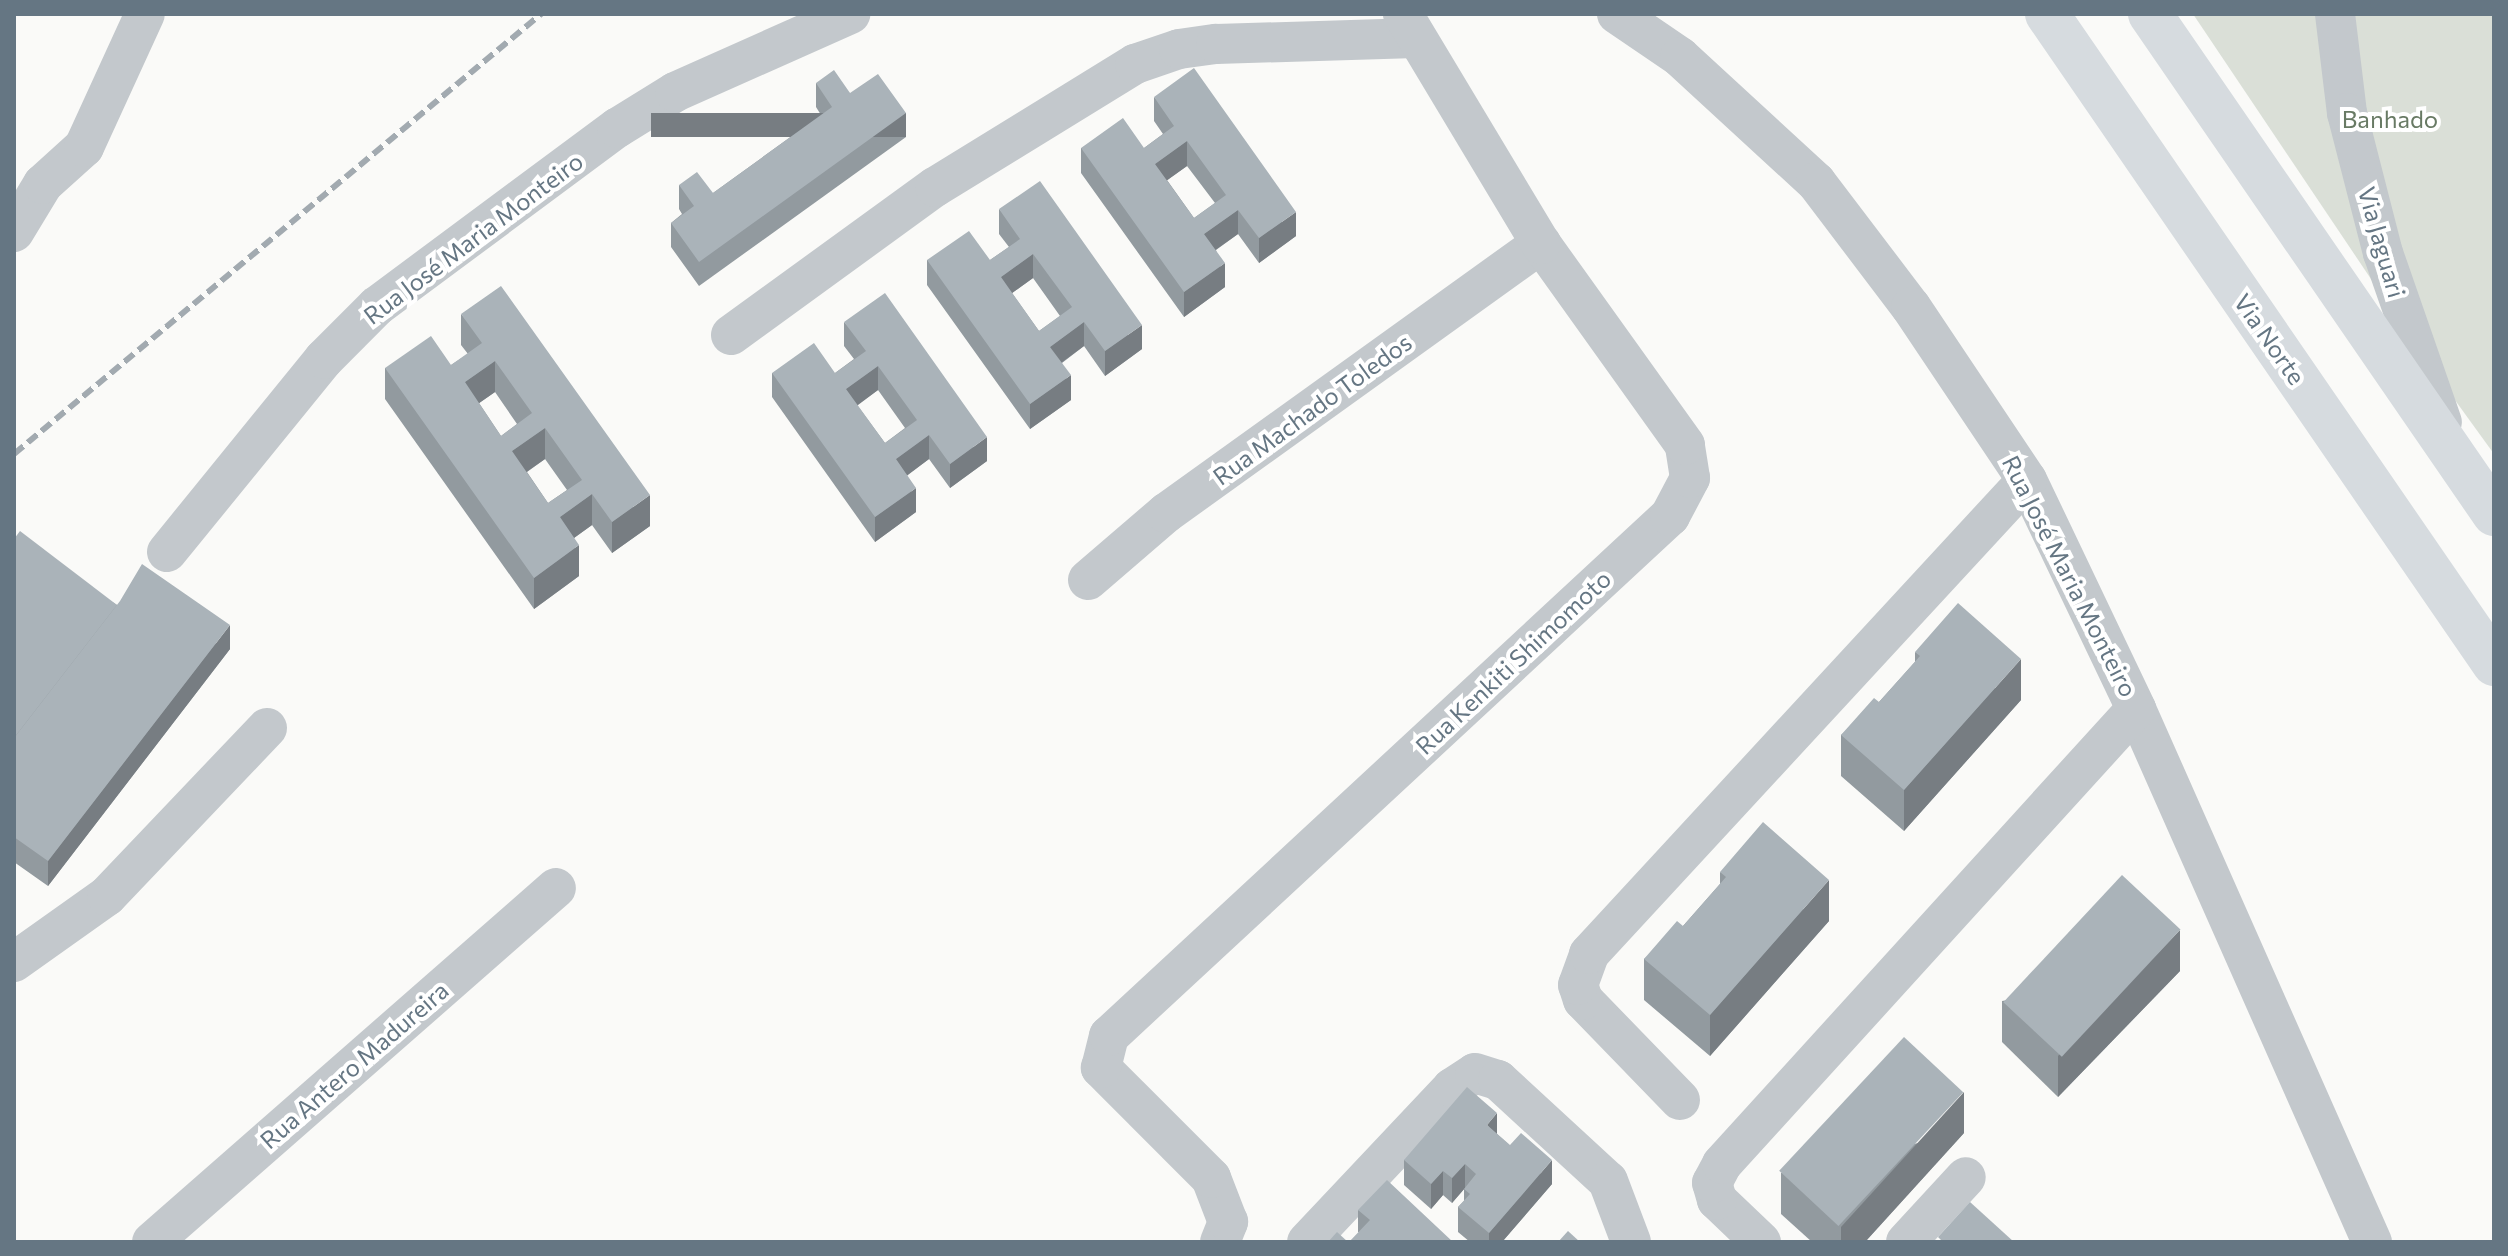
<!DOCTYPE html>
<html>
<head>
<meta charset="utf-8">
<style>
	body { margin:0 }
	#map { position:relative; width:2508px; height:1256px; overflow:hidden; background:#fafaf8; font-family:Commissioner,sans-serif }
	div>[style] { position:absolute }
	[style*='--x'] { left:calc(var(--x)*1px); top:calc(var(--y)*1px); width:calc(var(--w)*1px); rotate:calc(var(--a)*1deg) }
	.green>* { inset:0; background:#dadfd7 }
	.minor>* { height:40px; margin:-20px; padding:0 20px; transform-origin:20px; border-radius:20px; background:#c3c8cc }
	.major>* { height:44px; margin:-22px; padding:0 22px; transform-origin:22px; border-radius:22px; background:#d6dbdf }
	.rail>* { height:6px; margin-top:-3px; transform-origin:0; background:repeating-linear-gradient(90deg,#a2aab0 0 12px,transparent 0 18px) }
	.wall>* { inset:0; background:#929a9f }
	.shaded-wall>* { inset:0; background:#777d82; transform-origin:0 0 }
	.building>* { inset:0; background:#aab3b9; transform-origin:0 0 }
	span { translate:-50% -50%; white-space:nowrap; text-align:center; line-height:1.15; -webkit-text-stroke:8px #fff; paint-order:stroke }
	.park-label { font-size:24px; color:#687a64 }
	.street-label { font-size:24px; color:#657683 }
	.frame { position:absolute; inset:0; border:16px solid #657683; pointer-events:none }
</style>
</head>
<body>
<div id="map">
	<div class="green">
		<div style="clip-path:polygon(2193px 14px,2494px 14px,2494px 454px,2418px 349px)"></div>
	</div>
	<div class="minor">
		<div style="--x:1617;--y:14;--w:76;--a:34.3"></div>
		<div style="--x:1680;--y:57;--w:185;--a:42.6"></div>
		<div style="--x:1816;--y:182;--w:157;--a:52.8"></div>
		<div style="--x:1911;--y:307;--w:208;--a:56.2"></div>
		<div style="--x:2027;--y:480;--w:254;--a:64.5"></div>
		<div style="--x:2136;--y:709;--w:583;--a:66.12"></div>
		<div style="--x:2335;--y:14;--w:100;--a:83.1"></div>
		<div style="--x:2347;--y:113;--w:145;--a:75.6"></div>
		<div style="--x:2383;--y:253;--w:179;--a:70.8"></div>
		<div style="--x:14;--y:232;--w:56;--a:-58.9"></div>
		<div style="--x:43;--y:184;--w:55;--a:-42.1"></div>
		<div style="--x:84;--y:147;--w:146;--a:-65.4"></div>
		<div style="--x:731;--y:335;--w:252;--a:-36"></div>
		<div style="--x:935;--y:187;--w:235;--a:-31.6"></div>
		<div style="--x:1135;--y:64;--w:46;--a:-18.8"></div>
		<div style="--x:1179;--y:49;--w:37;--a:-8"></div>
		<div style="--x:1216;--y:44;--w:200;--a:-1.7"></div>
		<div style="--x:167;--y:552;--w:249;--a:-50.9"></div>
		<div style="--x:324;--y:359;--w:75;--a:-45"></div>
		<div style="--x:377;--y:306;--w:299;--a:-36.6"></div>
		<div style="--x:617;--y:128;--w:68;--a:-31.8"></div>
		<div style="--x:675;--y:92;--w:192;--a:-24"></div>
		<div style="--x:1088;--y:580;--w:103;--a:-40.7"></div>
		<div style="--x:1166;--y:513;--w:462;--a:-35.7"></div>
		<div style="--x:14;--y:962;--w:114;--a:-35.4"></div>
		<div style="--x:107;--y:896;--w:232;--a:-46.4"></div>
		<div style="--x:1680;--y:1100;--w:139;--a:-134.1"></div>
		<div style="--x:1583;--y:1000;--w:16;--a:-108"></div>
		<div style="--x:1578;--y:985;--w:33;--a:-70"></div>
		<div style="--x:1589;--y:954;--w:645;--a:-47.26"></div>
		<div style="--x:152;--y:1242;--w:537;--a:-41.23"></div>
		<div style="--x:1220;--y:1242;--w:22;--a:-68"></div>
		<div style="--x:1228;--y:1222;--w:47;--a:-111.1"></div>
		<div style="--x:1211;--y:1178;--w:156;--a:-135"></div>
		<div style="--x:1101;--y:1068;--w:33;--a:-76"></div>
		<div style="--x:1109;--y:1036;--w:765;--a:-42.83"></div>
		<div style="--x:1670;--y:516;--w:43;--a:-62.2"></div>
		<div style="--x:1690;--y:478;--w:33;--a:-99"></div>
		<div style="--x:1685;--y:445;--w:247;--a:-125.6"></div>
		<div style="--x:1541;--y:244;--w:268;--a:-121"></div>
		<div style="--x:1307;--y:1242;--w:212;--a:-46.7"></div>
		<div style="--x:1452;--y:1088;--w:27;--a:-33"></div>
		<div style="--x:1475;--y:1073;--w:24;--a:17"></div>
		<div style="--x:1498;--y:1080;--w:149;--a:42.6"></div>
		<div style="--x:1608;--y:1181;--w:65;--a:69.3"></div>
		<div style="--x:1761;--y:1242;--w:61;--a:-136.3"></div>
		<div style="--x:1717;--y:1200;--w:18;--a:-106"></div>
		<div style="--x:1712;--y:1183;--w:21;--a:-62"></div>
		<div style="--x:1722;--y:1164;--w:615;--a:-47.7"></div>
		<div style="--x:1906;--y:1242;--w:88;--a:-47.3"></div>
	</div>
	<div class="major">
		<div style="--x:2047;--y:14;--w:789;--a:55.48"></div>
		<div style="--x:2150;--y:14;--w:607;--a:55.47"></div>
	</div>
	<div class="rail">
		<div style="--x:14;--y:454;--w:687;--a:-39.86"></div>
	</div>
	<div class="wall">
		<div style="clip-path:polygon(816px 83px,850px 93px,906px 137px,699px 286px,671px 247px,671px 223px,682px 214px,679px 209px,679px 185px,713px 193px,821px 115px,816px 107px)"></div>
		<div style="clip-path:polygon(evenodd,1154px 97px,1296px 236px,1259px 263px,1238px 234px,1216px 250px,1225px 287px,1184px 317px,1081px 173px,1081px 148px,1144px 148px,1163px 134px,1154px 121px,1154px 97px,1187px 166px,1215px 203px,1194px 218px,1167px 180px,1187px 166px)"></div>
		<div style="clip-path:polygon(evenodd,999px 209px,1142px 349px,1105px 376px,1084px 346px,1062px 363px,1071px 400px,1030px 429px,927px 285px,927px 260px,990px 260px,1009px 247px,999px 234px,999px 209px,1033px 278px,1060px 316px,1039px 331px,1012px 293px,1033px 278px)"></div>
		<div style="clip-path:polygon(evenodd,461px 314px,650px 526px,612px 553px,592px 525px,574px 538px,579px 576px,534px 609px,385px 399px,385px 368px,451px 365px,468px 354px,461px 345px,461px 314px,495px 392px,517px 424px,501px 436px,479px 403px,495px 392px,461px 314px,545px 459px,567px 490px,548px 503px,527px 472px,545px 459px)"></div>
		<div style="clip-path:polygon(evenodd,844px 322px,987px 461px,950px 488px,929px 459px,907px 475px,916px 512px,875px 542px,772px 397px,772px 373px,835px 373px,854px 359px,844px 346px,844px 322px,878px 390px,905px 428px,885px 443px,857px 405px,878px 390px)"></div>
		<div style="clip-path:polygon(14px 539px,117px 605px,230px 649px,48px 886px,14px 862px)"></div>
		<div style="clip-path:polygon(1915px 652px,2021px 700px,1904px 831px,1841px 776px,1841px 735px,1879px 702px,1915px 662px)"></div>
		<div style="clip-path:polygon(1720px 872px,1829px 921px,1710px 1056px,1644px 1000px,1644px 959px,1683px 926px,1720px 884px)"></div>
		<div style="clip-path:polygon(2180px 971px,2058px 1097px,2002px 1042px,2002px 1001px)"></div>
		<div style="clip-path:polygon(1964px 1133px,1865px 1242px,1812px 1242px,1781px 1214px,1781px 1173px)"></div>
		<div style="clip-path:polygon(1497px 1134px,1552px 1184px,1502px 1242px,1470px 1242px,1458px 1232px,1458px 1207px,1464px 1201px,1464px 1189px,1452px 1203px,1443px 1195px,1431px 1209px,1404px 1185px,1404px 1160px)"></div>
		<div style="clip-path:polygon(1358px 1210px,1453px 1242px,1358px 1232px)"></div>
	</div>
	<div class="shaded-wall">
		<div style="left:906px;top:113px;width:24px;height:255px;rotate:90deg"></div>
		<div style="clip-path:polygon(1187px 141px,1187px 166px,1155px 189px,1155px 164px)"></div>
		<div style="clip-path:polygon(1238px 210px,1238px 234px,1204px 258px,1204px 234px)"></div>
		<div style="clip-path:polygon(1296px 212px,1296px 236px,1259px 263px,1259px 238px)"></div>
		<div style="clip-path:polygon(1033px 254px,1033px 278px,1001px 301px,1001px 277px)"></div>
		<div style="clip-path:polygon(1225px 263px,1225px 287px,1184px 317px,1184px 292px)"></div>
		<div style="clip-path:polygon(1084px 322px,1084px 346px,1050px 371px,1050px 347px)"></div>
		<div style="clip-path:polygon(1142px 325px,1142px 349px,1105px 376px,1105px 351px)"></div>
		<div style="clip-path:polygon(495px 361px,495px 392px,465px 413px,465px 382px)"></div>
		<div style="clip-path:polygon(878px 366px,878px 390px,846px 414px,846px 389px)"></div>
		<div style="clip-path:polygon(1071px 375px,1071px 400px,1030px 429px,1030px 404px)"></div>
		<div style="clip-path:polygon(545px 428px,545px 459px,512px 482px,512px 451px)"></div>
		<div style="clip-path:polygon(929px 435px,929px 459px,896px 484px,896px 459px)"></div>
		<div style="clip-path:polygon(987px 437px,987px 461px,950px 488px,950px 464px)"></div>
		<div style="clip-path:polygon(916px 488px,916px 512px,875px 542px,875px 517px)"></div>
		<div style="clip-path:polygon(592px 494px,592px 525px,560px 548px,560px 517px)"></div>
		<div style="clip-path:polygon(650px 495px,650px 526px,612px 553px,612px 522px)"></div>
		<div style="clip-path:polygon(579px 545px,579px 576px,534px 609px,534px 578px)"></div>
		<div style="clip-path:polygon(230px 625px,230px 649px,48px 886px,48px 861px)"></div>
		<div style="clip-path:polygon(2021px 659px,2021px 700px,1904px 831px,1904px 790px)"></div>
		<div style="clip-path:polygon(1829px 880px,1829px 921px,1710px 1056px,1710px 1015px)"></div>
		<div style="clip-path:polygon(2180px 930px,2180px 971px,2058px 1097px,2058px 1056px)"></div>
		<div style="clip-path:polygon(1964px 1092px,1964px 1133px,1865px 1242px,1841px 1242px,1841px 1227px)"></div>
		<div style="clip-path:polygon(1497px 1113px,1497px 1137px,1487px 1125px)"></div>
		<div style="clip-path:polygon(1552px 1160px,1552px 1184px,1502px 1242px,1489px 1242px,1489px 1233px)"></div>
		<div style="clip-path:polygon(1465px 1164px,1465px 1188px,1452px 1203px,1452px 1178px)"></div>
		<div style="clip-path:polygon(1443px 1171px,1443px 1195px,1431px 1209px,1431px 1184px)"></div>
	</div>
	<div class="building">
		<div style="clip-path:polygon(evenodd,1194px 68px,1296px 212px,1259px 238px,1238px 210px,1204px 234px,1225px 263px,1184px 292px,1081px 148px,1123px 118px,1144px 148px,1174px 126px,1154px 97px,1194px 68px,1187px 141px,1226px 195px,1194px 218px,1155px 164px,1187px 141px)"></div>
		<div style="clip-path:polygon(834px 70px,850px 93px,878px 74px,906px 113px,699px 262px,671px 223px,694px 206px,679px 185px,697px 172px,713px 193px,832px 107px,816px 83px)"></div>
		<div style="clip-path:polygon(evenodd,1040px 181px,1142px 325px,1105px 351px,1084px 322px,1050px 347px,1071px 375px,1030px 404px,927px 260px,969px 231px,990px 260px,1020px 239px,999px 209px,1040px 181px,1033px 254px,1072px 307px,1039px 331px,1001px 277px,1033px 254px)"></div>
		<div style="clip-path:polygon(evenodd,501px 286px,650px 495px,612px 522px,592px 494px,560px 517px,579px 545px,534px 578px,385px 368px,431px 336px,451px 365px,482px 343px,461px 314px,501px 286px,495px 361px,532px 413px,501px 436px,465px 382px,495px 361px,501px 286px,545px 428px,582px 480px,548px 503px,512px 451px,545px 428px)"></div>
		<div style="clip-path:polygon(evenodd,885px 293px,987px 437px,950px 464px,929px 435px,896px 459px,916px 488px,875px 517px,772px 373px,814px 343px,835px 373px,866px 351px,844px 322px,885px 293px,878px 366px,917px 420px,885px 443px,846px 389px,878px 366px)"></div>
		<div style="clip-path:polygon(20px 531px,117px 605px,14px 738px,14px 539px)"></div>
		<div style="clip-path:polygon(142px 564px,230px 625px,48px 861px,14px 837px,14px 738px,120px 601px)"></div>
		<div style="clip-path:polygon(1958px 603px,2021px 659px,1904px 790px,1841px 735px,1874px 698px,1879px 702px,1920px 656px,1915px 652px)"></div>
		<div style="clip-path:polygon(1763px 822px,1829px 880px,1710px 1015px,1644px 959px,1677px 921px,1683px 926px,1726px 877px,1720px 872px)"></div>
		<div style="left:2122px;top:875px;width:80px;height:174px;rotate:43deg"></div>
		<div style="left:1904px;top:1037px;width:81px;height:183px;rotate:43deg"></div>
		<div style="clip-path:polygon(1467px 1087px,1497px 1113px,1487px 1125px,1510px 1145px,1521px 1133px,1552px 1160px,1489px 1233px,1458px 1207px,1470px 1194px,1464px 1189px,1476px 1174px,1465px 1164px,1452px 1178px,1443px 1171px,1431px 1184px,1404px 1160px)"></div>
		<div style="clip-path:polygon(1387px 1180px,1453px 1242px,1349px 1242px,1370px 1220px,1358px 1210px)"></div>
		<div style="clip-path:polygon(1970px 1202px,2014px 1242px,1943px 1242px,1938px 1237px)"></div>
		<div style="clip-path:polygon(1568px 1231px,1580px 1242px,1558px 1242px)"></div>
		<div style="clip-path:polygon(1337px 1232px,1348px 1242px,1328px 1242px)"></div>
	</div>
	<div class="park-label">
		<span style="left:2390px;top:119px">Banhado</span>
	</div>
	<div class="street-label">
		<span style="left:473px;top:238px;rotate:-37deg">Rua José Maria Monteiro</span>
		<span style="left:2382px;top:242px;rotate:74deg">Via Jaguari</span>
		<span style="left:2270px;top:339px;rotate:55deg">Via Norte</span>
		<span style="left:1312px;top:409px;rotate:-36deg">Rua Machado Toledos</span>
		<span style="left:2070px;top:576px;rotate:63deg">Rua José Maria Monteiro</span>
		<span style="left:1513px;top:662px;rotate:-43deg">Rua Kenkiti Shimomoto</span>
		<span style="left:354px;top:1065px;rotate:-41deg">Rua Antero Madureira</span>
	</div>
	<div class="frame"></div>
</div>
</body>
</html>
